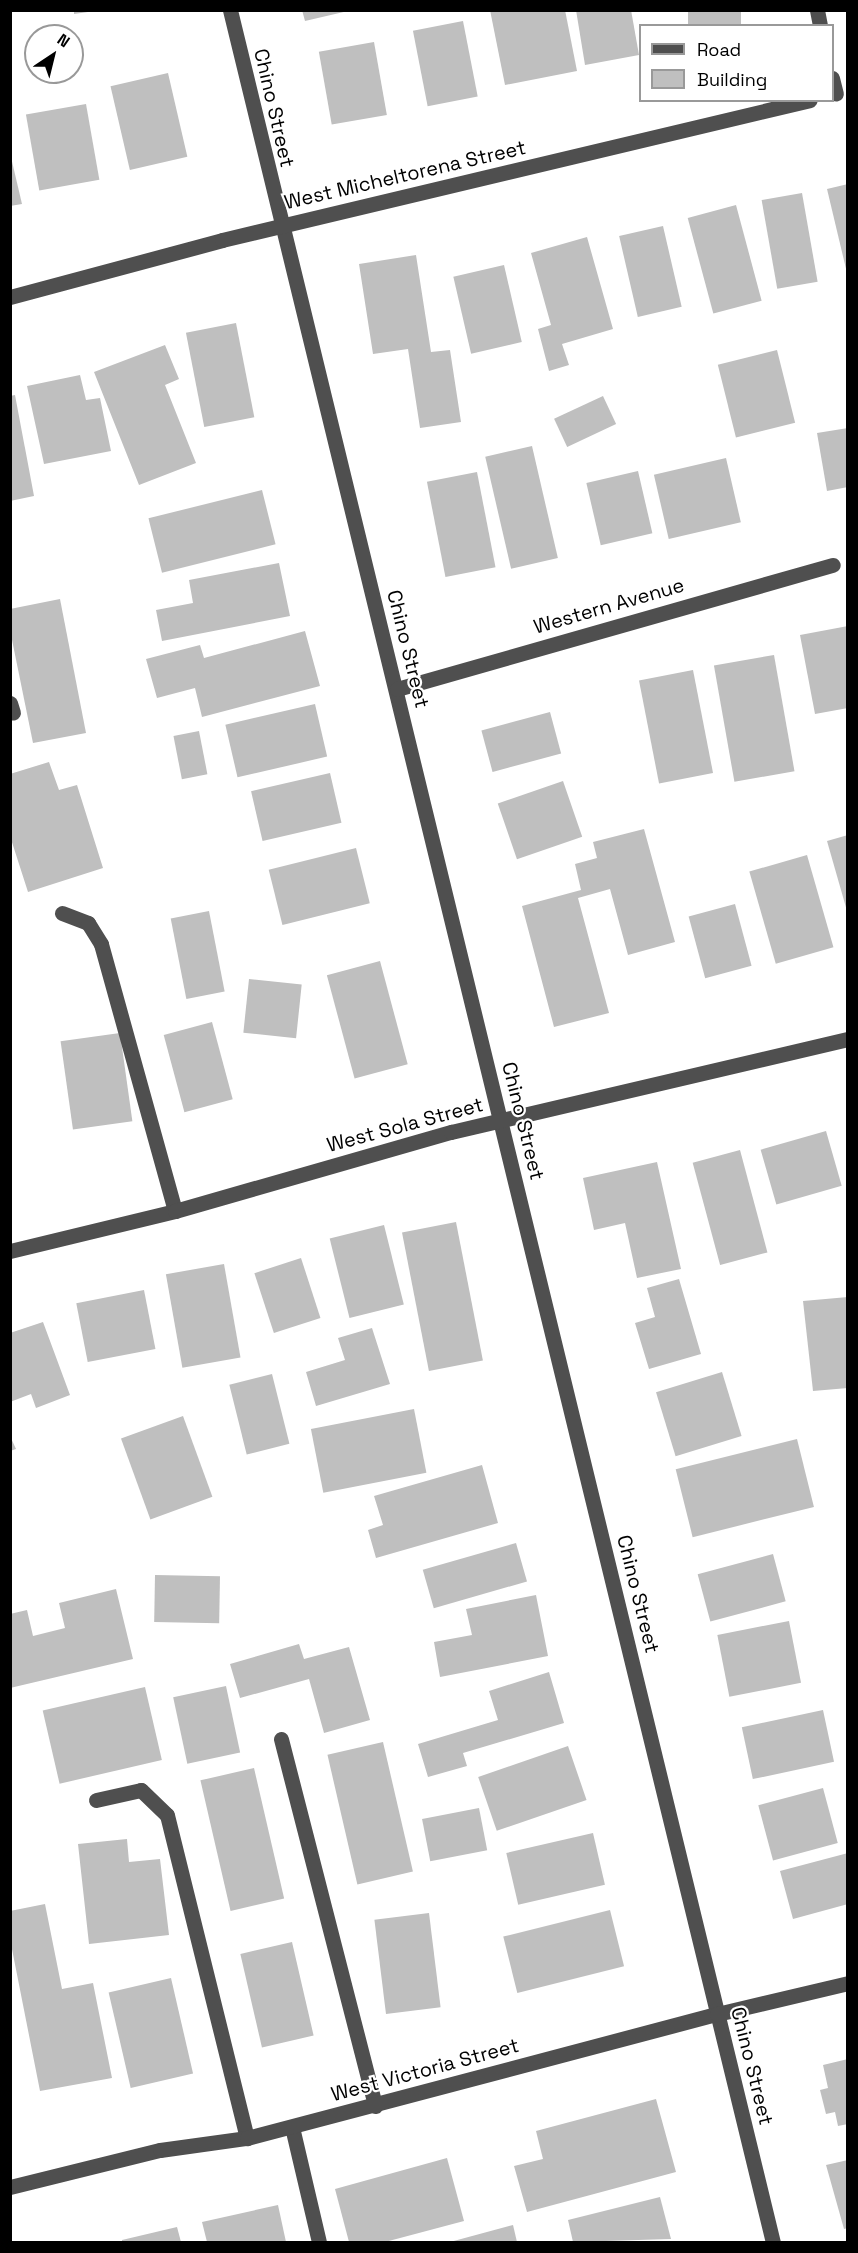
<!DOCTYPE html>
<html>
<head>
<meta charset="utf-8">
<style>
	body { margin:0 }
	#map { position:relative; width:858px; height:2253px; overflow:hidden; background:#fff; font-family:"Space Grotesk",sans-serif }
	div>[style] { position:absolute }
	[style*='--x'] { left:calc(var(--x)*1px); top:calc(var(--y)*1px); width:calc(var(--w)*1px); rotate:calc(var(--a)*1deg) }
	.building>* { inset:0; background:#bfbfbf; transform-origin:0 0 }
	.minor>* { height:15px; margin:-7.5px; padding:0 7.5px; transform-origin:7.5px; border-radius:7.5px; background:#4f4f4f }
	span { translate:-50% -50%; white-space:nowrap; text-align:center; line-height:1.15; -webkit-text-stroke:4.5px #fff; paint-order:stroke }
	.street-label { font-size:20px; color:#000 }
	.frame { position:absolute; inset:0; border:12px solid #000; pointer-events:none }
	.legend { position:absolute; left:639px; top:24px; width:195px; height:78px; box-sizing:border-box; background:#fff; border:2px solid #999; margin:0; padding:8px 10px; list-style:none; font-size:18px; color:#000 }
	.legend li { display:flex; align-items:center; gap:12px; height:30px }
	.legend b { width:30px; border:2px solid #999 }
	.north { position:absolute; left:24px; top:24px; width:60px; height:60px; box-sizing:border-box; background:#fff; border:2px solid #999; border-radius:50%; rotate:35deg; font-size:16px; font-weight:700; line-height:24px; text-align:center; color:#000 }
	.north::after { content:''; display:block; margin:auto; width:21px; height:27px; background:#000; clip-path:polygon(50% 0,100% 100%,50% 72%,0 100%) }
</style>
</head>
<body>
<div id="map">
	<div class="building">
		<div style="clip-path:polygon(74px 10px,88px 10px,88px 12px,74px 14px)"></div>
		<div style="clip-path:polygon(302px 10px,347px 10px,348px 11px,305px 21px)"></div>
		<div style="clip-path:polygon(490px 10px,565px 10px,577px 71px,505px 85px)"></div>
		<div style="clip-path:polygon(576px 10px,631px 10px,639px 55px,585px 65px)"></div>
		<div style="left:688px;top:10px;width:53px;height:16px"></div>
		<div style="left:463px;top:21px;width:77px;height:51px;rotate:79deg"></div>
		<div style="left:374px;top:42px;width:74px;height:56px;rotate:80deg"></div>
		<div style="left:168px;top:73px;width:86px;height:59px;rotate:77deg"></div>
		<div style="left:86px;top:104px;width:77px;height:61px;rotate:80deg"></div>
		<div style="clip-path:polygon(10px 153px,22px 204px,10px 206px)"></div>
		<div style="clip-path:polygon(848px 184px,848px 273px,847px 273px,827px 189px)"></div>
		<div style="left:802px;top:193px;width:90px;height:41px;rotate:80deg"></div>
		<div style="left:736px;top:205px;width:99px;height:50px;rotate:75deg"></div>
		<div style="left:663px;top:226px;width:83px;height:45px;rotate:77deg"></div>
		<div style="clip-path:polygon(587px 237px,613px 329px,562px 344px,569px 365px,549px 371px,538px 329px,551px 325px,531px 253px)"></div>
		<div style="clip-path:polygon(416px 255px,431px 352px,450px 350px,461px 422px,420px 428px,408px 349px,373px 354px,359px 264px)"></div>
		<div style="left:504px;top:265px;width:79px;height:52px;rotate:77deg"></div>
		<div style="left:236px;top:323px;width:96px;height:51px;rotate:79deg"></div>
		<div style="clip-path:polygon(165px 345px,179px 379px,165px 385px,196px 463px,139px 485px,94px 372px)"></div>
		<div style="left:777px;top:350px;width:75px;height:61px;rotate:76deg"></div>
		<div style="clip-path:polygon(80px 375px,86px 400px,100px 398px,111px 451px,44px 464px,27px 386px)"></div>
		<div style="clip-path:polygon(15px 395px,34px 496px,10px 501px,10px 396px)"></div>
		<div style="left:603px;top:396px;width:31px;height:54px;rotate:65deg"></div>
		<div style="clip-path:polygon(848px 428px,848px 487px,827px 491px,817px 433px)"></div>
		<div style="left:532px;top:446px;width:115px;height:48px;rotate:77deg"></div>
		<div style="left:726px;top:458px;width:66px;height:74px;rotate:77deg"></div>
		<div style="left:638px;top:471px;width:64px;height:53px;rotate:77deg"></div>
		<div style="left:477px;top:472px;width:97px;height:51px;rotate:79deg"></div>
		<div style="left:262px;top:490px;width:56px;height:117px;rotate:76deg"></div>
		<div style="clip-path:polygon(279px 563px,290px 616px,162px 641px,156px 610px,193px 603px,189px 580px)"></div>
		<div style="clip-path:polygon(60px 599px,86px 733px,33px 743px,10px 630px,10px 609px)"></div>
		<div style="clip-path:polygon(848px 626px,848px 708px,815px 714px,800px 635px)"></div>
		<div style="clip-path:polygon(305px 631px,320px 686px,202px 717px,195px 688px,157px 698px,146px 659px,200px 645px,204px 658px)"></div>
		<div style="left:774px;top:655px;width:118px;height:61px;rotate:80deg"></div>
		<div style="left:693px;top:670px;width:105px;height:55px;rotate:79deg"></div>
		<div style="left:315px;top:704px;width:54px;height:92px;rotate:77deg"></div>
		<div style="left:550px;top:712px;width:43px;height:71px;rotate:75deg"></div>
		<div style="left:199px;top:731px;width:44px;height:26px;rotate:79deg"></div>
		<div style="clip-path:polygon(49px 762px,59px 790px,77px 785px,103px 868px,28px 892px,10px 836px,10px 774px)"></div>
		<div style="left:330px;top:773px;width:51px;height:81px;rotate:77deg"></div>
		<div style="left:563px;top:781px;width:59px;height:69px;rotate:71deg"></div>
		<div style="clip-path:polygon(644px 829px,675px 942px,628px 955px,610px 889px,578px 898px,609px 1013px,554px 1027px,522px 906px,581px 890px,575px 864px,597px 858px,593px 842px)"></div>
		<div style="clip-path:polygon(848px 835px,848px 911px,847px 911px,827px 841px)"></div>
		<div style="left:356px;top:848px;width:57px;height:90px;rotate:76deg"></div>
		<div style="left:807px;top:855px;width:96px;height:60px;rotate:74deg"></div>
		<div style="left:735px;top:904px;width:64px;height:48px;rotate:75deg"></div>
		<div style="left:209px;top:911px;width:82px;height:39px;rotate:79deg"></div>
		<div style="left:380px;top:961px;width:107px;height:55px;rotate:75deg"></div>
		<div style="left:249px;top:979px;width:53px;height:54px;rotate:6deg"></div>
		<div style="left:212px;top:1022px;width:80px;height:50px;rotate:75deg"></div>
		<div style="left:120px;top:1033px;width:89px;height:60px;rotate:82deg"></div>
		<div style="left:826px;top:1131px;width:57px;height:68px;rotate:74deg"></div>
		<div style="left:740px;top:1150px;width:106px;height:49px;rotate:75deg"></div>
		<div style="clip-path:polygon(657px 1162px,681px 1269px,637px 1278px,625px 1223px,594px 1230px,583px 1178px)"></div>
		<div style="left:456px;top:1222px;width:141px;height:55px;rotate:79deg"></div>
		<div style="left:384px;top:1225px;width:82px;height:56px;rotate:76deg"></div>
		<div style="left:301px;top:1258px;width:63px;height:49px;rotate:72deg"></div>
		<div style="left:224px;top:1264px;width:95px;height:59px;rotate:80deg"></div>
		<div style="clip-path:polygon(679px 1279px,701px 1354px,649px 1369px,635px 1323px,655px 1317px,647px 1288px)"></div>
		<div style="left:144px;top:1290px;width:60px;height:69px;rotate:79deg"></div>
		<div style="clip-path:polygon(848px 1297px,848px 1388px,813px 1391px,803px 1301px)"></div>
		<div style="clip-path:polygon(43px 1322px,70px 1395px,36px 1408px,31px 1394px,10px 1402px,10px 1333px)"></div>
		<div style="clip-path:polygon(372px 1328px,390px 1384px,316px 1406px,306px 1372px,345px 1360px,338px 1338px)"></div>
		<div style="left:722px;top:1372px;width:67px;height:69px;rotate:73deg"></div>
		<div style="left:272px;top:1374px;width:72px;height:44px;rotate:76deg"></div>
		<div style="left:414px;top:1409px;width:65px;height:105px;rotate:79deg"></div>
		<div style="left:183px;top:1416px;width:86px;height:66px;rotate:70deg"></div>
		<div style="clip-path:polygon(10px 1436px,16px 1449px,10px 1451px)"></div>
		<div style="left:797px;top:1439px;width:70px;height:125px;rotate:76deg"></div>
		<div style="clip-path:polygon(482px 1465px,498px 1523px,376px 1558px,368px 1530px,383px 1525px,374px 1496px)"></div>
		<div style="left:516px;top:1543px;width:40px;height:97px;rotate:74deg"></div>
		<div style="left:773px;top:1554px;width:49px;height:78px;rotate:75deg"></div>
		<div style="left:155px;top:1575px;width:65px;height:47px;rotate:1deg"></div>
		<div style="clip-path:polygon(116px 1589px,133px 1659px,10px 1688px,10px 1614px,27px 1610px,33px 1636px,65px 1628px,59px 1603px)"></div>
		<div style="clip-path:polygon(536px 1595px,548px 1656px,440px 1677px,434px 1642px,472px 1635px,466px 1609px)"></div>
		<div style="left:789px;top:1621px;width:63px;height:73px;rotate:79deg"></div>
		<div style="clip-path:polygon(299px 1644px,304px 1659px,349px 1647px,370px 1720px,324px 1733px,309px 1679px,240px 1698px,230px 1664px)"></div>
		<div style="clip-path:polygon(549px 1672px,564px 1723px,463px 1753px,467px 1766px,428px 1777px,418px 1744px,498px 1720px,489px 1691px)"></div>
		<div style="left:226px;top:1686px;width:68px;height:54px;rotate:78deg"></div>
		<div style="left:145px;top:1687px;width:75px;height:105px;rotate:77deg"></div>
		<div style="left:823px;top:1710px;width:53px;height:83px;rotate:78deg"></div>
		<div style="left:383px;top:1742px;width:133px;height:57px;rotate:77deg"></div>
		<div style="left:568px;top:1746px;width:57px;height:95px;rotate:71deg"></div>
		<div style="left:254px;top:1768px;width:134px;height:55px;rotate:77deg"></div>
		<div style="left:823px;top:1788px;width:57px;height:67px;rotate:75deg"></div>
		<div style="left:479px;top:1808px;width:43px;height:58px;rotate:79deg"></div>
		<div style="left:593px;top:1833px;width:53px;height:89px;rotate:77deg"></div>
		<div style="clip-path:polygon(127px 1839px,129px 1862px,160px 1859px,169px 1935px,89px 1944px,78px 1844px)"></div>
		<div style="clip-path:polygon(848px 1853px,848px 1904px,793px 1919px,780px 1871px)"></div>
		<div style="clip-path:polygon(45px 1904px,62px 1989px,93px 1983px,112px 2078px,40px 2091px,10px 1939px,10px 1911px)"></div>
		<div style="left:610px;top:1910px;width:58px;height:110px;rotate:76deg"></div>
		<div style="left:429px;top:1913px;width:95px;height:55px;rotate:83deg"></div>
		<div style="left:292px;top:1942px;width:96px;height:53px;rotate:77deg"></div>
		<div style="left:171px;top:1978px;width:98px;height:64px;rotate:77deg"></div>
		<div style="clip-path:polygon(848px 2059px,848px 2124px,838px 2126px,835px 2112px,826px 2114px,820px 2090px,828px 2088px,823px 2065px)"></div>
		<div style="clip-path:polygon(656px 2099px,676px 2172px,527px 2212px,514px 2166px,543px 2159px,536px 2131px)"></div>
		<div style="clip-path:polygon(447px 2158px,464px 2221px,385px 2242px,349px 2242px,335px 2189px)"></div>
		<div style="clip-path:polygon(848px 2160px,848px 2228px,844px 2229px,826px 2165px)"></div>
		<div style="clip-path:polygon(660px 2197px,671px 2239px,573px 2242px,568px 2220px)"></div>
		<div style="clip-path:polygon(278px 2205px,286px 2242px,207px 2242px,202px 2222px)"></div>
		<div style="clip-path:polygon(513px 2225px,517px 2242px,450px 2242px)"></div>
		<div style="clip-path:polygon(177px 2227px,181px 2242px,122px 2242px,122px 2240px)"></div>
	</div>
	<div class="minor">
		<div style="--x:230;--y:10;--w:2297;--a:76.33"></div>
		<div style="--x:817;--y:10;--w:16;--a:79"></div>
		<div style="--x:832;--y:78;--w:16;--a:76"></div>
		<div style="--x:10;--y:297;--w:220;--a:-15"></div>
		<div style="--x:222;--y:240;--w:604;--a:-13.39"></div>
		<div style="--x:397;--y:689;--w:453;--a:-15.9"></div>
		<div style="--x:10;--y:703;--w:10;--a:73"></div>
		<div style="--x:62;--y:913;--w:28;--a:21"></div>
		<div style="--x:88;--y:923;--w:25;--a:58"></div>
		<div style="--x:101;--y:944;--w:277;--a:74.5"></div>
		<div style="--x:10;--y:1251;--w:170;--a:-13.6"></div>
		<div style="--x:175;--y:1211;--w:287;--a:-16"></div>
		<div style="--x:451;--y:1132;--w:408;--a:-13.2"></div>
		<div style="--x:281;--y:1739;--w:379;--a:75.6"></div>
		<div style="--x:96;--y:1800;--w:46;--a:-12.5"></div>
		<div style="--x:141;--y:1790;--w:36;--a:44"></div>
		<div style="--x:167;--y:1815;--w:333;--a:76.1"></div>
		<div style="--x:292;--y:2127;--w:118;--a:76.8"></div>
		<div style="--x:10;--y:2187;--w:154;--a:-13.9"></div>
		<div style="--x:160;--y:2150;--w:88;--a:-7.9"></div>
		<div style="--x:247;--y:2138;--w:486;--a:-14.8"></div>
		<div style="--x:717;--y:2014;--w:135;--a:-13.3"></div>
	</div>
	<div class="street-label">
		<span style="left:274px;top:108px;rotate:77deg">Chino Street</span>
		<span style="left:405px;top:175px;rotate:-13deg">West Micheltorena Street</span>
		<span style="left:609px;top:606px;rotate:-16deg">Western Avenue</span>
		<span style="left:408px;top:649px;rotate:76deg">Chino Street</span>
		<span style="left:523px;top:1121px;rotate:76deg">Chino Street</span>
		<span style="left:405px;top:1125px;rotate:-15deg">West Sola Street</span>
		<span style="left:638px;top:1594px;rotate:76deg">Chino Street</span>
		<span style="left:752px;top:2066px;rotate:76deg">Chino Street</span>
		<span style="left:425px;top:2070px;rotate:-15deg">West Victoria Street</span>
	</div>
	<div class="frame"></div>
	<ul class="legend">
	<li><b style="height:8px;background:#4f4f4f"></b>Road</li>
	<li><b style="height:16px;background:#bfbfbf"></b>Building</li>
	</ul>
	<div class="north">N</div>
</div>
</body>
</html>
